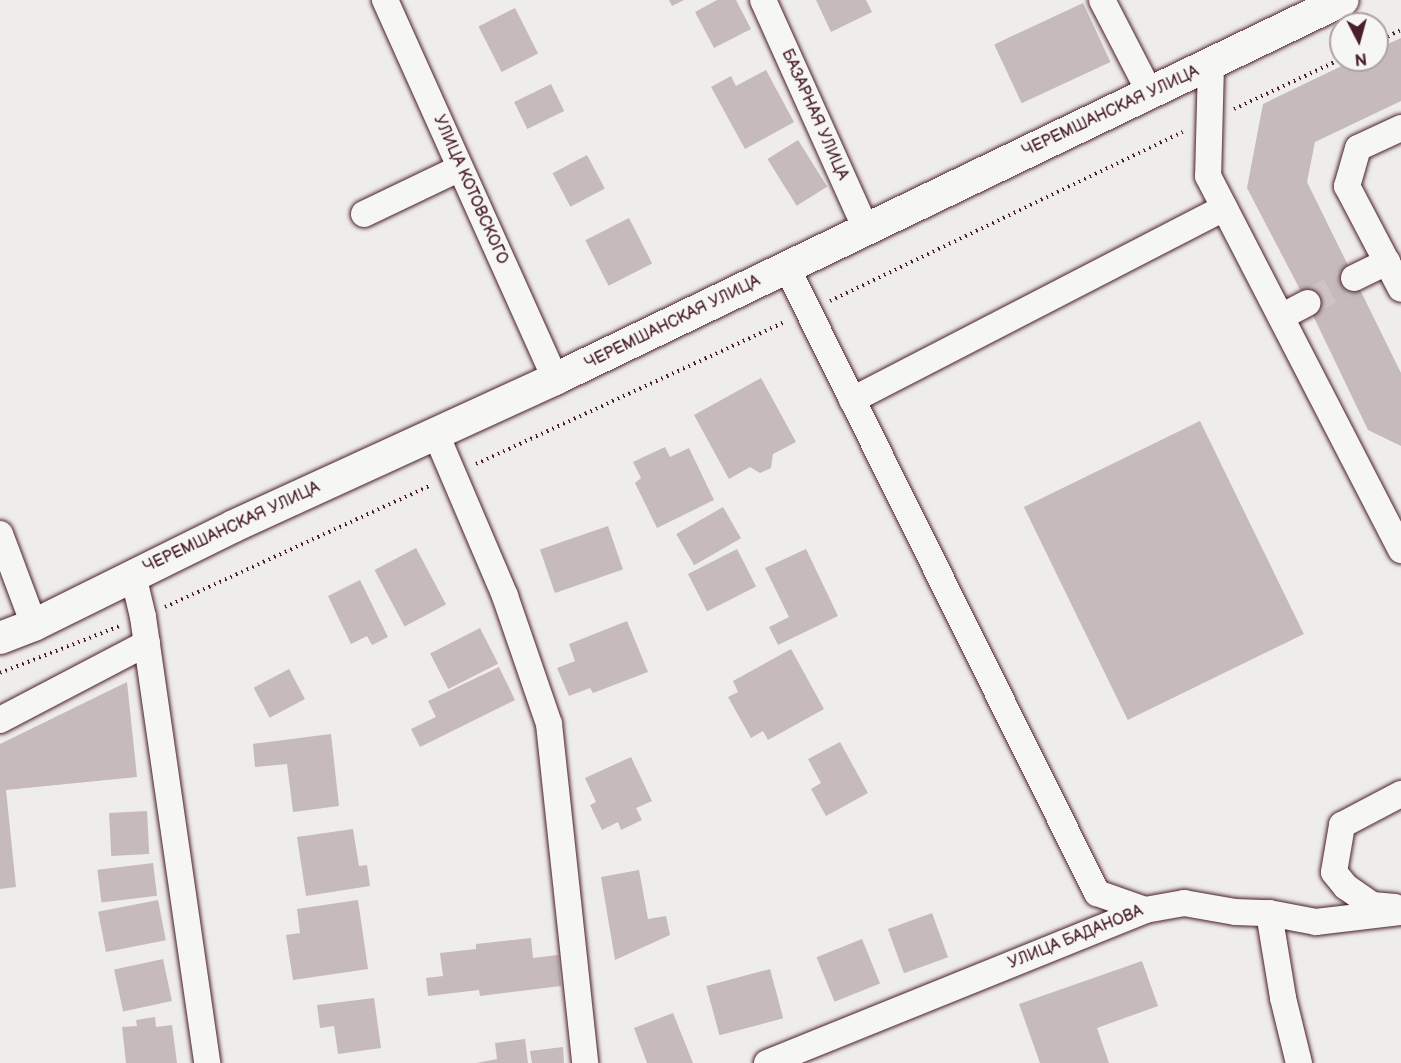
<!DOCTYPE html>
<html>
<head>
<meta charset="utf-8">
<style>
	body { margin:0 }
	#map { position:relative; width:1401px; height:1063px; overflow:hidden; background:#efedea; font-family:"Balsamiq Sans",sans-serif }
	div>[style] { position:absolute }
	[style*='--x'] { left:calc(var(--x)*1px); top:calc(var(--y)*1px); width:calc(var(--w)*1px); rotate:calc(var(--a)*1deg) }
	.building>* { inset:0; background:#c6babb; transform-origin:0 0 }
	.minor-tunnel>* { height:26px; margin-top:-13px; transform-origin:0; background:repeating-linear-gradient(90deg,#cec4c4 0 26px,transparent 0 39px) }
	.path>* { height:4px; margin-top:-2px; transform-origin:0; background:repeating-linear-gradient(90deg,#4a1f2b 0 1.5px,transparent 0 6px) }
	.roads { filter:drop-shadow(0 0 2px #4a1f2b) drop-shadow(0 0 2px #4a1f2b) }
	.minor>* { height:26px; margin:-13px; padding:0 13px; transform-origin:13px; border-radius:13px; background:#f6f6f2 }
	.major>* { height:32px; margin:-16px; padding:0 16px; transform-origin:16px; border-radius:16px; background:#f6f6f2 }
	span { translate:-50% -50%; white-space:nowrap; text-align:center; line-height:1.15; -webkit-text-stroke:4.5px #f6f6f2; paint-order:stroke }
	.street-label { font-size:16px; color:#4a1f2b }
	.north { position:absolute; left:1329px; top:12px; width:60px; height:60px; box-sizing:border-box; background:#f6f6f2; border:2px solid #b1a0a2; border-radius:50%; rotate:174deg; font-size:16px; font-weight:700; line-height:24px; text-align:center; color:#4a1f2b }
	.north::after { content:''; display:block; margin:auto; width:21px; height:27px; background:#4a1f2b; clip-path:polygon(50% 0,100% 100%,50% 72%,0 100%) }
</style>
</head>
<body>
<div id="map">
	<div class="building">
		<div style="clip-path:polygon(669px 0,684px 0,672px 6px)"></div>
		<div style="clip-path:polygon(717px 0,736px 0,751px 29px,714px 48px,695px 12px)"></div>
		<div style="clip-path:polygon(816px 0,866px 0,872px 12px,831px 32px)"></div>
		<div style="left:1083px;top:3px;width:65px;height:98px;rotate:65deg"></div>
		<div style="left:515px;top:8px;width:51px;height:41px;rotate:63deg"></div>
		<div style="clip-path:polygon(1401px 38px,1401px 101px,1315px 142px,1307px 182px,1401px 373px,1401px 446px,1368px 430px,1307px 303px,1247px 188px,1263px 104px,1354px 60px,1377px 60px,1377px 49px)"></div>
		<div style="clip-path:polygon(766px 70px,794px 122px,745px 149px,711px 87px,731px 76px,736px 86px)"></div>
		<div style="left:551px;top:84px;width:30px;height:41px;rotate:64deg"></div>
		<div style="left:798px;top:140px;width:55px;height:36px;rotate:58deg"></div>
		<div style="left:587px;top:155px;width:38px;height:39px;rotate:62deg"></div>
		<div style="left:629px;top:218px;width:51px;height:49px;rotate:63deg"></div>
		<div style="clip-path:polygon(761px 378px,796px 442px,773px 454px,771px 468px,760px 473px,750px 467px,729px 479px,694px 415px)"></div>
		<div style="left:1200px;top:421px;width:237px;height:196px;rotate:64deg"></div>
		<div style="clip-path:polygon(665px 447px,670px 457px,689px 448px,714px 500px,657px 528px,635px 483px,641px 478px,633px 462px)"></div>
		<div style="left:723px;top:507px;width:36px;height:54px;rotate:60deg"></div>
		<div style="left:608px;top:526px;width:46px;height:72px;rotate:71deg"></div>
		<div style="left:416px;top:548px;width:64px;height:47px;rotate:62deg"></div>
		<div style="left:737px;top:549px;width:42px;height:55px;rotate:63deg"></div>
		<div style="clip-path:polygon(806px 549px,838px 616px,778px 645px,769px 627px,789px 617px,765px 568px)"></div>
		<div style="clip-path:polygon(360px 580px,388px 637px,372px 645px,367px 636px,351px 644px,328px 596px)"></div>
		<div style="clip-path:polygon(627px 621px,648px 672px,593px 693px,590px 688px,569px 696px,557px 668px,575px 661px,569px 644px)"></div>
		<div style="left:480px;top:628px;width:40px;height:56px;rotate:63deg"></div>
		<div style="clip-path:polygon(791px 649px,824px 709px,768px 740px,763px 731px,751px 738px,728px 697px,738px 692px,733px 681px)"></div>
		<div style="clip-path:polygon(499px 667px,515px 700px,420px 747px,411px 729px,436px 717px,428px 701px)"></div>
		<div style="left:289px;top:669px;width:34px;height:40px;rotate:62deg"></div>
		<div style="clip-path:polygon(127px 682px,137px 777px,6px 790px,16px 887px,0 889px,0 744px)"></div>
		<div style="clip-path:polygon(331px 734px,339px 806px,293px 812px,287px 764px,255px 767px,253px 744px)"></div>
		<div style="clip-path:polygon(840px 742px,868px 793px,826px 816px,811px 789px,821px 783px,808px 759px)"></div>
		<div style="clip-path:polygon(631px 757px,652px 801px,636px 808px,642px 820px,621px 830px,618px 822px,602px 830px,590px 805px,596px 802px,585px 778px)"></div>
		<div style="left:147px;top:811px;width:43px;height:38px;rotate:87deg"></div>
		<div style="clip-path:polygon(353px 829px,359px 866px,367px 865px,370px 886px,306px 896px,297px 837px)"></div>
		<div style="left:153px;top:863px;width:33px;height:56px;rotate:83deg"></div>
		<div style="clip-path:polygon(639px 870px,648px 919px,666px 916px,670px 935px,615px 960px,601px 877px)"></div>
		<div style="left:158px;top:900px;width:41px;height:61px;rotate:79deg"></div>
		<div style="clip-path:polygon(358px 900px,368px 969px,293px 980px,286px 935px,300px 933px,297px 909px)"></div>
		<div style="left:932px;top:913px;width:47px;height:47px;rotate:70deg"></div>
		<div style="clip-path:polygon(531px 938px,533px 958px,558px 955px,561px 986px,480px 996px,479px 990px,428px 996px,426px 978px,443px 976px,440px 953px,476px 949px,476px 944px)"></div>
		<div style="left:862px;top:939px;width:48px;height:49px;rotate:68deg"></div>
		<div style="left:163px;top:959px;width:43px;height:50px;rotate:78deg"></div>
		<div style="clip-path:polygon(1142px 961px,1158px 1006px,1097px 1028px,1109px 1063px,1040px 1063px,1019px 1004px)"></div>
		<div style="left:770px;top:969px;width:51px;height:66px;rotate:75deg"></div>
		<div style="clip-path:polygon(374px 998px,381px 1048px,338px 1054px,334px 1026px,320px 1028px,317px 1005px)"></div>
		<div style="clip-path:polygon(673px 1013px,693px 1063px,647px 1063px,634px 1028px)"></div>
		<div style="clip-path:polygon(155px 1017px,156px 1027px,172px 1025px,177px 1063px,126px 1063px,122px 1027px,137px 1026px,136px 1020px)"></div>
		<div style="clip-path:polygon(525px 1039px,528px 1063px,476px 1063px,497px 1059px,495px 1043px)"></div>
		<div style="clip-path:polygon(563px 1047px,564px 1063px,532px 1063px,530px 1051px)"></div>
	</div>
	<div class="minor-tunnel">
		<div style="--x:1307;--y:303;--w:53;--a:-28"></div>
	</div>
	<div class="path">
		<div style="--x:1377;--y:42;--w:27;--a:-27"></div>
		<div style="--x:1234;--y:109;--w:118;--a:-25"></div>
		<div style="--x:830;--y:301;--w:391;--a:-25.6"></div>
		<div style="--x:476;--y:464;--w:340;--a:-24.7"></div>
		<div style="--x:165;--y:607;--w:293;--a:-24.6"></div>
		<div style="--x:0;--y:673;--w:129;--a:-21.4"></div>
	</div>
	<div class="roads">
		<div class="minor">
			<div style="--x:385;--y:0;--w:415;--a:65.8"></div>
			<div style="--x:763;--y:0;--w:251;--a:65.8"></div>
			<div style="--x:1102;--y:0;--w:105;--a:62.7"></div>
			<div style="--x:1211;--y:65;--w:111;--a:91.5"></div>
			<div style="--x:1208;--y:176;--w:421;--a:62.7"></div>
			<div style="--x:1401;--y:128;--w:47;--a:155.1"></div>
			<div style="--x:1358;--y:148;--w:40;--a:106"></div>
			<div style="--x:1347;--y:186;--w:116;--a:62.3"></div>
			<div style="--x:364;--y:214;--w:106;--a:-25.6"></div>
			<div style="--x:787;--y:268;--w:698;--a:63.62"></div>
			<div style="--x:1097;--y:893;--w:51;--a:19.5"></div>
			<div style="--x:1354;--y:278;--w:37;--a:-26"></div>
			<div style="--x:1281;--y:317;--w:30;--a:-28"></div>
			<div style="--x:852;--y:400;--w:419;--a:-27.3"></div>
			<div style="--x:436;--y:434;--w:176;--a:66.9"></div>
			<div style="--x:505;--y:596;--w:135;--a:71"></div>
			<div style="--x:549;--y:724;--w:341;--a:83.9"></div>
			<div style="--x:0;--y:534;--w:97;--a:69.5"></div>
			<div style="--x:133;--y:575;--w:43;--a:76.6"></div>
			<div style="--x:143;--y:617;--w:451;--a:81.8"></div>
			<div style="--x:0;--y:720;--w:166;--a:-27.6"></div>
			<div style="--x:1395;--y:907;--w:23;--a:-175"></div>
			<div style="--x:1372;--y:905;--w:32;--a:-145"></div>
			<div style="--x:1346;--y:887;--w:19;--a:-129"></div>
			<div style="--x:1334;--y:872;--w:48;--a:-80.3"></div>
			<div style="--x:1342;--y:825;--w:67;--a:-27.7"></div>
			<div style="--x:1269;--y:913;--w:86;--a:80.6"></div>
			<div style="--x:1283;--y:998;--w:67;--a:76.2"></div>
			<div style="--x:767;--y:1063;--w:408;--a:-22"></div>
			<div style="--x:1145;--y:910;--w:40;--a:-10"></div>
			<div style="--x:1184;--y:903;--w:52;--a:10"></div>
			<div style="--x:1235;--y:912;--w:34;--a:2"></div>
			<div style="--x:1269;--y:913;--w:48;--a:10.8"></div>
			<div style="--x:1316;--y:922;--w:86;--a:-6.7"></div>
		</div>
		<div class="major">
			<div style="--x:0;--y:638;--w:36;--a:-21"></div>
			<div style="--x:34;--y:625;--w:223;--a:-26.3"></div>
			<div style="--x:234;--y:526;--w:353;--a:-24.6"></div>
			<div style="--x:555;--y:379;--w:874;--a:-25.69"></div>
		</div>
	</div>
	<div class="street-label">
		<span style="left:1111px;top:112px;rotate:-25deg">ЧЕРЕМШАНСКАЯ УЛИЦА</span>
		<span style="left:814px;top:115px;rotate:66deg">БАЗАРНАЯ УЛИЦА</span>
		<span style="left:470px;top:190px;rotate:66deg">УЛИЦА КОТОВСКОГО</span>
		<span style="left:673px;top:323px;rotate:-26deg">ЧЕРЕМШАНСКАЯ УЛИЦА</span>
		<span style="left:232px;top:528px;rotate:-25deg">ЧЕРЕМШАНСКАЯ УЛИЦА</span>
		<span style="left:1076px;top:938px;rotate:-22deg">УЛИЦА БАДАНОВА</span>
	</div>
	<div class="north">N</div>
</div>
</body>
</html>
